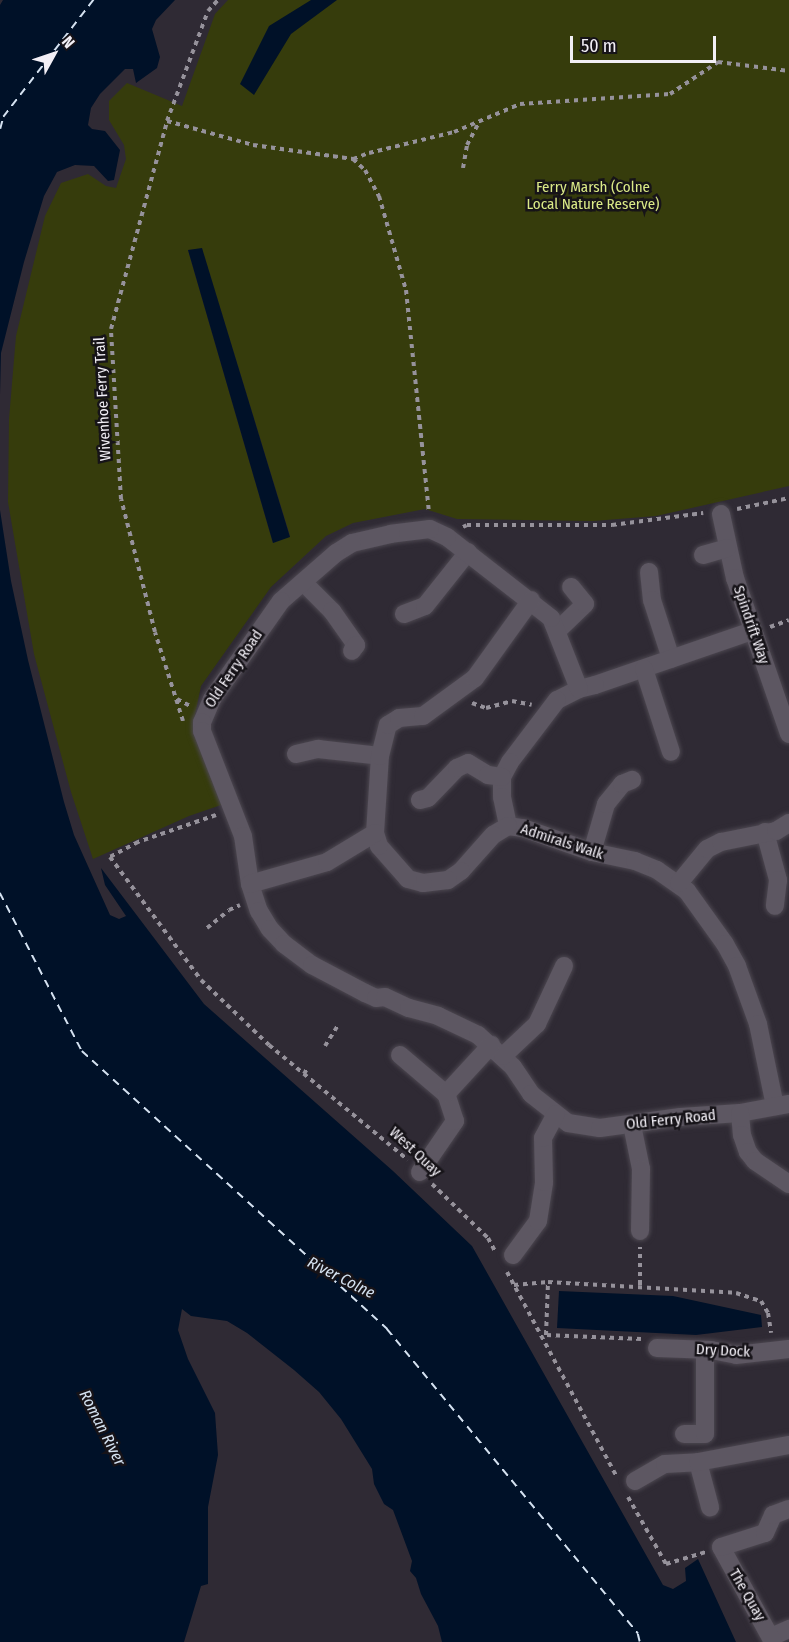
<!DOCTYPE html>
<html>
<head>
<meta charset="utf-8">
<style>
	body { margin:0 }
	#map { position:relative; width:789px; height:1642px; overflow:hidden; background:#2f2a34; font-family:"Fira Sans Condensed",sans-serif }
	div>[style] { position:absolute }
	[style*='--x'] { left:calc(var(--x)*1px); top:calc(var(--y)*1px); width:calc(var(--w)*1px); rotate:calc(var(--a)*1deg) }
	.green>* { inset:0; background:#363c0c }
	.water>* { inset:0; background:#001128 }
	.ferry>* { height:1.5px; margin-top:-0.75px; transform-origin:0; background:repeating-linear-gradient(90deg,#d5e2f1 0 8px,transparent 0 14px) }
	.path>* { height:4px; margin-top:-2px; transform-origin:0; background:repeating-linear-gradient(90deg,#96929b 0 4.5px,transparent 0 9px) }
	.roads { filter:drop-shadow(0 0 2px #4c4750) drop-shadow(0 0 2px #4c4750) }
	.minor>* { height:18px; margin:-9px; padding:0 9px; transform-origin:9px; border-radius:9px; background:#5d5762 }
	span { translate:-50% -50%; white-space:nowrap; text-align:center; line-height:1.15; -webkit-text-stroke:5px #161318; paint-order:stroke }
	.park-label { font-size:15px; color:#dbea87 }
	.street-label { font-size:15px; color:#f2eff6 }
	.water-label { font-size:16px; color:#d5e2f1; font-style:italic }
	.north { position:absolute; left:24px; top:24px; width:60px; height:60px; -webkit-text-stroke:4px #161318; paint-order:stroke; rotate:50deg; font-size:16px; font-weight:700; line-height:24px; text-align:center; color:#f2eff6 }
	.north::after { content:''; display:block; margin:auto; width:21px; height:27px; background:#f2eff6; clip-path:polygon(50% 0,100% 100%,50% 72%,0 100%) }
	.scale { position:absolute; left:570px; top:36px; width:146px; height:27px; box-sizing:border-box; border:3px solid #f2eff6; border-top:0; padding-left:8px; font-size:18px; line-height:21px; white-space:nowrap; color:#f2eff6; -webkit-text-stroke:4px #161318; paint-order:stroke }
</style>
</head>
<body>
<div id="map">
	<div class="green">
		<div style="clip-path:polygon(evenodd,228px 0,789px 0,789px 486px,656px 516px,593px 521px,457px 519px,425px 509px,353px 523px,326px 536px,271px 587px,201px 686px,193px 725px,221px 805px,189px 816px,93px 859px,71px 792px,34px 654px,8px 502px,9px 419px,16px 336px,45px 216px,61px 183px,88px 174px,106px 186px,116px 188px,126px 159px,124px 145px,109px 120px,109px 101px,127px 83px,182px 106px,215px 14px,228px 0,202px 249px,290px 536px,273px 543px,188px 250px,202px 249px)"></div>
	</div>
	<div class="water">
		<div style="clip-path:polygon(3px 0,175px 0,156px 20px,152px 29px,160px 57px,157px 68px,136px 83px,133px 69px,125px 69px,100px 94px,91px 108px,88px 125px,92px 129px,105px 131px,120px 150px,114px 180px,108px 181px,94px 166px,75px 165px,57px 172px,44px 196px,24px 262px,1px 353px,0 395px,0 5px)"></div>
		<div style="clip-path:polygon(311px 0,337px 0,291px 34px,254px 95px,240px 84px,269px 26px)"></div>
		<div style="clip-path:polygon(202px 248px,290px 537px,273px 543px,188px 250px)"></div>
		<div style="clip-path:polygon(0 510px,11px 581px,28px 660px,64px 802px,74px 835px,110px 915px,119px 919px,126px 916px,105px 885px,101px 868px,204px 1004px,393px 1171px,472px 1246px,663px 1585px,673px 1589px,686px 1581px,685px 1568px,698px 1559px,736px 1642px,442px 1642px,438px 1626px,421px 1594px,416px 1578px,410px 1571px,412px 1561px,393px 1510px,384px 1504px,374px 1484px,372px 1469px,341px 1419px,319px 1392px,294px 1370px,247px 1333px,227px 1321px,191px 1316px,182px 1309px,178px 1330px,188px 1359px,215px 1413px,218px 1455px,208px 1507px,208px 1584px,201px 1586px,184px 1642px,0 1642px)"></div>
		<div style="clip-path:polygon(559px 1291px,673px 1296px,761px 1315px,762px 1327px,696px 1335px,557px 1328px)"></div>
	</div>
	<div class="ferry">
		<div style="--x:0;--y:129;--w:12;--a:-76"></div>
		<div style="--x:3;--y:117;--w:148;--a:-52.4"></div>
		<div style="--x:0;--y:893;--w:178;--a:62.6"></div>
		<div style="--x:82;--y:1051;--w:413;--a:42.3"></div>
		<div style="--x:387;--y:1329;--w:395;--a:50.5"></div>
		<div style="--x:638;--y:1634;--w:8;--a:76"></div>
	</div>
	<div class="path">
		<div style="--x:167;--y:121;--w:89;--a:15.6"></div>
		<div style="--x:253;--y:145;--w:101;--a:8"></div>
		<div style="--x:353;--y:159;--w:16;--a:43"></div>
		<div style="--x:365;--y:170;--w:30;--a:62"></div>
		<div style="--x:379;--y:196;--w:98;--a:74"></div>
		<div style="--x:406;--y:290;--w:223;--a:84.1"></div>
		<div style="--x:353;--y:159;--w:17;--a:-21"></div>
		<div style="--x:369;--y:153;--w:88;--a:-13.9"></div>
		<div style="--x:454;--y:132;--w:72;--a:-23"></div>
		<div style="--x:520;--y:104;--w:150;--a:-3.8"></div>
		<div style="--x:670;--y:94;--w:58;--a:-33.7"></div>
		<div style="--x:718;--y:62;--w:72;--a:7.2"></div>
		<div style="--x:463;--y:168;--w:23;--a:-80"></div>
		<div style="--x:467;--y:145;--w:27;--a:-62"></div>
		<div style="--x:737;--y:509;--w:53;--a:-11.9"></div>
		<div style="--x:463;--y:527;--w:4;--a:-27"></div>
		<div style="--x:467;--y:525;--w:145;--a:0"></div>
		<div style="--x:612;--y:525;--w:92;--a:-7.5"></div>
		<div style="--x:770;--y:627;--w:20;--a:-20"></div>
		<div style="--x:177;--y:699;--w:17;--a:28"></div>
		<div style="--x:472;--y:703;--w:15;--a:20"></div>
		<div style="--x:486;--y:708;--w:27;--a:-15"></div>
		<div style="--x:512;--y:701;--w:20;--a:11"></div>
		<div style="--x:183;--y:721;--w:93;--a:-107.5"></div>
		<div style="--x:155;--y:632;--w:137;--a:-104.3"></div>
		<div style="--x:121;--y:499;--w:170;--a:-93.4"></div>
		<div style="--x:111;--y:329;--w:215;--a:-74.9"></div>
		<div style="--x:167;--y:121;--w:117;--a:-69.6"></div>
		<div style="--x:208;--y:11;--w:15;--a:-48"></div>
		<div style="--x:216;--y:815;--w:83;--a:160.9"></div>
		<div style="--x:138;--y:842;--w:32;--a:152"></div>
		<div style="--x:110;--y:857;--w:153;--a:53.5"></div>
		<div style="--x:201;--y:980;--w:94;--a:43.7"></div>
		<div style="--x:269;--y:1045;--w:180;--a:39.6"></div>
		<div style="--x:207;--y:928;--w:28;--a:-39"></div>
		<div style="--x:229;--y:910;--w:12;--a:-24"></div>
		<div style="--x:325;--y:1046;--w:26;--a:-58"></div>
		<div style="--x:304;--y:1074;--w:8;--a:-60"></div>
		<div style="--x:432;--y:1184;--w:78;--a:44"></div>
		<div style="--x:488;--y:1238;--w:17;--a:62"></div>
		<div style="--x:507;--y:1272;--w:233;--a:61.8"></div>
		<div style="--x:514;--y:1285;--w:34;--a:-5"></div>
		<div style="--x:640;--y:1285;--w:38;--a:-90"></div>
		<div style="--x:641;--y:1339;--w:95;--a:-177.6"></div>
		<div style="--x:546;--y:1335;--w:53;--a:-87.8"></div>
		<div style="--x:548;--y:1282;--w:188;--a:3.3"></div>
		<div style="--x:736;--y:1293;--w:26;--a:18"></div>
		<div style="--x:761;--y:1301;--w:14;--a:60"></div>
		<div style="--x:768;--y:1313;--w:20;--a:81"></div>
		<div style="--x:628;--y:1497;--w:77;--a:60.4"></div>
		<div style="--x:666;--y:1564;--w:42;--a:-16.7"></div>
	</div>
	<div class="roads">
		<div class="minor">
			<div style="--x:721;--y:514;--w:66;--a:77.7"></div>
			<div style="--x:735;--y:578;--w:165;--a:70.9"></div>
			<div style="--x:703;--y:555;--w:25;--a:-16"></div>
			<div style="--x:649;--y:572;--w:28;--a:84"></div>
			<div style="--x:652;--y:600;--w:62;--a:72.1"></div>
			<div style="--x:304;--y:583;--w:40;--a:45"></div>
			<div style="--x:332;--y:611;--w:42;--a:54.8"></div>
			<div style="--x:356;--y:645;--w:7;--a:124"></div>
			<div style="--x:404;--y:614;--w:22;--a:-21"></div>
			<div style="--x:425;--y:606;--w:69;--a:-51.5"></div>
			<div style="--x:557;--y:631;--w:39;--a:-44"></div>
			<div style="--x:585;--y:604;--w:22;--a:-129"></div>
			<div style="--x:752;--y:631;--w:166;--a:161"></div>
			<div style="--x:595;--y:685;--w:16;--a:166"></div>
			<div style="--x:579;--y:689;--w:25;--a:153"></div>
			<div style="--x:557;--y:700;--w:78;--a:127.2"></div>
			<div style="--x:510;--y:762;--w:17;--a:118"></div>
			<div style="--x:502;--y:777;--w:20;--a:90"></div>
			<div style="--x:502;--y:797;--w:30;--a:78"></div>
			<div style="--x:508;--y:826;--w:15;--a:8"></div>
			<div style="--x:523;--y:828;--w:73;--a:19.2"></div>
			<div style="--x:592;--y:852;--w:44;--a:11.8"></div>
			<div style="--x:635;--y:861;--w:24;--a:22"></div>
			<div style="--x:657;--y:870;--w:37;--a:35"></div>
			<div style="--x:687;--y:891;--w:65;--a:54.4"></div>
			<div style="--x:725;--y:944;--w:25;--a:61"></div>
			<div style="--x:737;--y:966;--w:62;--a:70.1"></div>
			<div style="--x:758;--y:1024;--w:84;--a:78.3"></div>
			<div style="--x:644;--y:669;--w:87;--a:72"></div>
			<div style="--x:579;--y:689;--w:76;--a:-111.5"></div>
			<div style="--x:551;--y:618;--w:132;--a:-142.1"></div>
			<div style="--x:447;--y:537;--w:19;--a:-155"></div>
			<div style="--x:430;--y:529;--w:39;--a:173"></div>
			<div style="--x:391;--y:534;--w:40;--a:167"></div>
			<div style="--x:352;--y:543;--w:19;--a:148"></div>
			<div style="--x:336;--y:553;--w:73;--a:138.9"></div>
			<div style="--x:281;--y:601;--w:120;--a:125.1"></div>
			<div style="--x:212;--y:699;--w:25;--a:113"></div>
			<div style="--x:202;--y:722;--w:9;--a:90"></div>
			<div style="--x:202;--y:731;--w:113;--a:68.7"></div>
			<div style="--x:243;--y:836;--w:49;--a:81.7"></div>
			<div style="--x:250;--y:884;--w:28;--a:72"></div>
			<div style="--x:259;--y:911;--w:21;--a:59"></div>
			<div style="--x:270;--y:929;--w:21;--a:47"></div>
			<div style="--x:284;--y:944;--w:35;--a:37"></div>
			<div style="--x:312;--y:965;--w:60;--a:27.8"></div>
			<div style="--x:365;--y:993;--w:12;--a:24"></div>
			<div style="--x:376;--y:998;--w:9;--a:-6"></div>
			<div style="--x:385;--y:997;--w:26;--a:25"></div>
			<div style="--x:409;--y:1008;--w:30;--a:15"></div>
			<div style="--x:438;--y:1016;--w:44;--a:25.4"></div>
			<div style="--x:478;--y:1035;--w:47;--a:42.4"></div>
			<div style="--x:513;--y:1067;--w:32;--a:56"></div>
			<div style="--x:531;--y:1094;--w:47;--a:38.1"></div>
			<div style="--x:568;--y:1123;--w:32;--a:9"></div>
			<div style="--x:600;--y:1128;--w:81;--a:-7.8"></div>
			<div style="--x:680;--y:1117;--w:60;--a:-3.8"></div>
			<div style="--x:740;--y:1113;--w:50;--a:-10.4"></div>
			<div style="--x:296;--y:754;--w:23;--a:-13"></div>
			<div style="--x:318;--y:749;--w:62;--a:6.4"></div>
			<div style="--x:420;--y:800;--w:8;--a:-14"></div>
			<div style="--x:428;--y:798;--w:42;--a:-46"></div>
			<div style="--x:457;--y:768;--w:12;--a:-24"></div>
			<div style="--x:468;--y:763;--w:23;--a:31"></div>
			<div style="--x:488;--y:775;--w:14;--a:8"></div>
			<div style="--x:508;--y:826;--w:17;--a:149"></div>
			<div style="--x:493;--y:835;--w:48;--a:131.6"></div>
			<div style="--x:461;--y:871;--w:16;--a:145"></div>
			<div style="--x:448;--y:880;--w:25;--a:173"></div>
			<div style="--x:423;--y:883;--w:16;--a:-165"></div>
			<div style="--x:408;--y:879;--w:44;--a:-131.3"></div>
			<div style="--x:379;--y:846;--w:14;--a:-107"></div>
			<div style="--x:375;--y:833;--w:77;--a:-86.3"></div>
			<div style="--x:380;--y:756;--w:32;--a:-76"></div>
			<div style="--x:388;--y:725;--w:13;--a:-32"></div>
			<div style="--x:399;--y:718;--w:24;--a:-5"></div>
			<div style="--x:423;--y:716;--w:64;--a:-36.2"></div>
			<div style="--x:475;--y:678;--w:96;--a:-54.3"></div>
			<div style="--x:765;--y:832;--w:50;--a:74.8"></div>
			<div style="--x:778;--y:880;--w:26;--a:97"></div>
			<div style="--x:592;--y:852;--w:50;--a:-73.7"></div>
			<div style="--x:606;--y:804;--w:26;--a:-51"></div>
			<div style="--x:622;--y:784;--w:11;--a:-22"></div>
			<div style="--x:679;--y:883;--w:44;--a:-50.5"></div>
			<div style="--x:707;--y:849;--w:16;--a:-27"></div>
			<div style="--x:721;--y:842;--w:56;--a:-11.3"></div>
			<div style="--x:776;--y:831;--w:15;--a:-32"></div>
			<div style="--x:250;--y:884;--w:80;--a:-15.9"></div>
			<div style="--x:327;--y:862;--w:56;--a:-31.1"></div>
			<div style="--x:400;--y:1055;--w:60;--a:40.3"></div>
			<div style="--x:503;--y:1056;--w:47;--a:-43.3"></div>
			<div style="--x:537;--y:1024;--w:64;--a:-65"></div>
			<div style="--x:740;--y:1113;--w:22;--a:85"></div>
			<div style="--x:742;--y:1135;--w:18;--a:71"></div>
			<div style="--x:748;--y:1152;--w:11;--a:52"></div>
			<div style="--x:755;--y:1161;--w:41;--a:34.1"></div>
			<div style="--x:632;--y:1125;--w:45;--a:78.4"></div>
			<div style="--x:641;--y:1169;--w:62;--a:90.9"></div>
			<div style="--x:420;--y:1172;--w:62;--a:-55.5"></div>
			<div style="--x:455;--y:1121;--w:28;--a:-108"></div>
			<div style="--x:446;--y:1094;--w:67;--a:-47.4"></div>
			<div style="--x:513;--y:1255;--w:42;--a:-53.7"></div>
			<div style="--x:538;--y:1221;--w:39;--a:-81"></div>
			<div style="--x:544;--y:1182;--w:44;--a:-91.3"></div>
			<div style="--x:543;--y:1138;--w:27;--a:-62"></div>
			<div style="--x:657;--y:1348;--w:54;--a:2.1"></div>
			<div style="--x:711;--y:1350;--w:25;--a:11"></div>
			<div style="--x:736;--y:1355;--w:53;--a:-6.5"></div>
			<div style="--x:684;--y:1434;--w:21;--a:0"></div>
			<div style="--x:705;--y:1434;--w:84;--a:-90"></div>
			<div style="--x:698;--y:1462;--w:47;--a:75.1"></div>
			<div style="--x:635;--y:1481;--w:34;--a:-30"></div>
			<div style="--x:665;--y:1464;--w:33;--a:-3"></div>
			<div style="--x:698;--y:1462;--w:93;--a:-10.6"></div>
			<div style="--x:771;--y:1637;--w:20;--a:-24"></div>
			<div style="--x:773;--y:1642;--w:108;--a:-118.7"></div>
			<div style="--x:721;--y:1547;--w:46;--a:-17.7"></div>
			<div style="--x:765;--y:1533;--w:20;--a:-66"></div>
			<div style="--x:773;--y:1515;--w:17;--a:-21"></div>
		</div>
	</div>
	<div class="park-label">
		<span style="left:593px;top:196px">Ferry Marsh (Colne<br>Local Nature Reserve)</span>
	</div>
	<div class="street-label">
		<span style="left:103px;top:399px;rotate:-93deg">Wivenhoe Ferry Trail</span>
		<span style="left:751px;top:625px;rotate:71deg">Spindrift Way</span>
		<span style="left:234px;top:669px;rotate:-56deg">Old Ferry Road</span>
		<span style="left:562px;top:842px;rotate:18deg">Admirals Walk</span>
		<span style="left:671px;top:1120px;rotate:-6deg">Old Ferry Road</span>
		<span style="left:415px;top:1152px;rotate:43deg">West Quay</span>
		<span style="left:723px;top:1351px;rotate:3deg">Dry Dock</span>
		<span style="left:747px;top:1595px;rotate:60deg">The Quay</span>
	</div>
	<div class="water-label">
		<span style="left:341px;top:1278px;rotate:27deg">River Colne</span>
		<span style="left:102px;top:1428px;rotate:63deg">Roman River</span>
	</div>
	<div class="north">N</div>
	<div class="scale">50 m</div>
</div>
</body>
</html>
